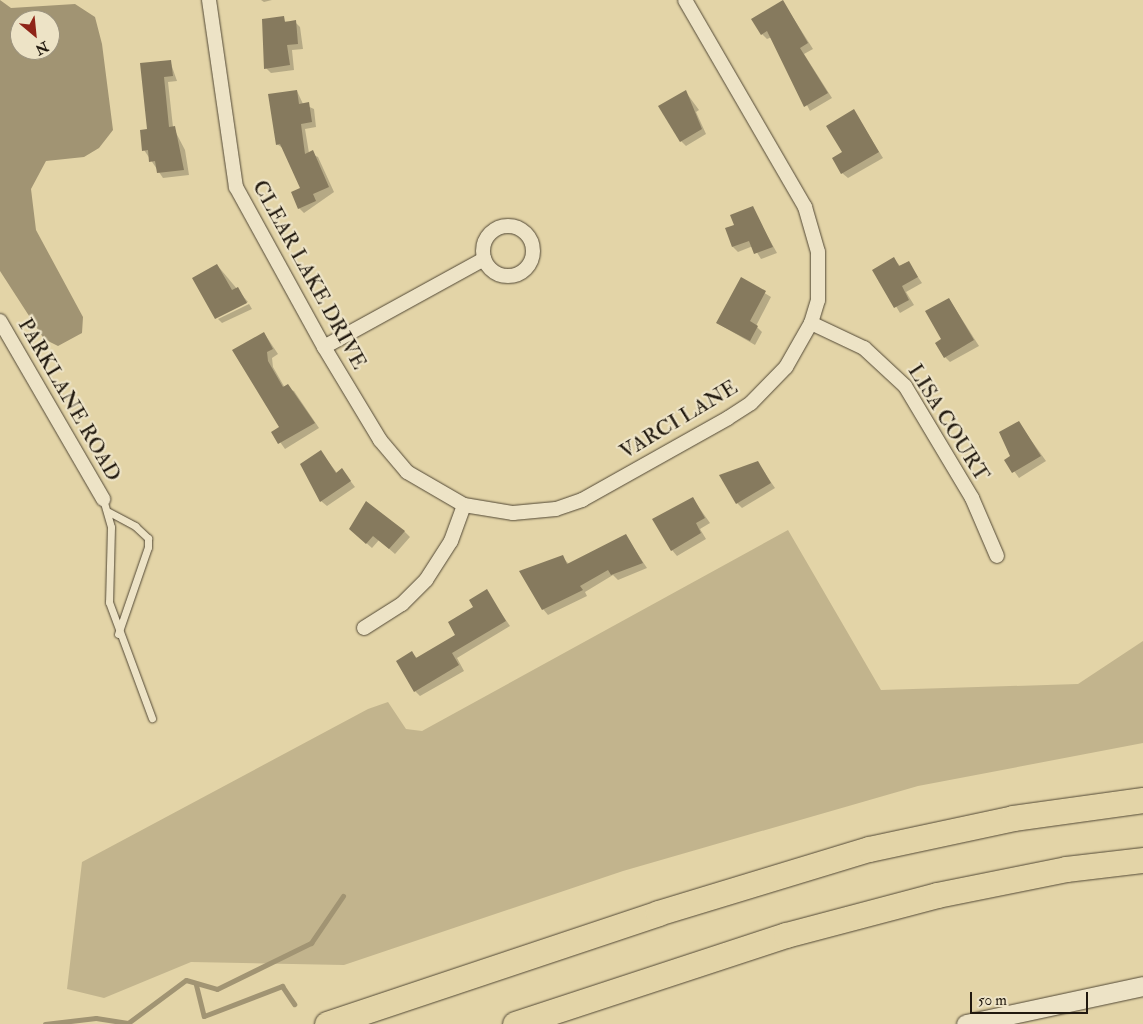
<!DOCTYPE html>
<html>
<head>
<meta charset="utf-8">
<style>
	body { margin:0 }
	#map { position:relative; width:1143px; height:1024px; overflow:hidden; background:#e3d4a7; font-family:"IM FELL Double Pica",serif }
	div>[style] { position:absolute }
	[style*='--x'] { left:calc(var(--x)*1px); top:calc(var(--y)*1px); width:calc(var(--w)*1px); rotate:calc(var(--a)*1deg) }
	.green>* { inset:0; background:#c2b48d }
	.water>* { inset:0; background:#a19473 }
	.shadow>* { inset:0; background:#0003 }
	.stream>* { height:5px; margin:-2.5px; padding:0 2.5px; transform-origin:2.5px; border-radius:2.5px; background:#a19473 }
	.building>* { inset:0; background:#867a5e }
	.roads { filter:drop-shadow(0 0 1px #524835) drop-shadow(0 0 1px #524835) }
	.lane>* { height:7px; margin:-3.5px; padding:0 3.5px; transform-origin:3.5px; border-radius:3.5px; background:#ede3c6 }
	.street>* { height:14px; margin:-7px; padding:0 7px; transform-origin:7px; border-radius:7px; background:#ede3c6 }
	.street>.ring { margin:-7px; padding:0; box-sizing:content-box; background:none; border:14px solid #ede3c6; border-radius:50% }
	.secondary>* { height:19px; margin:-9.5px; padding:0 9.5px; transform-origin:9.5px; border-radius:9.5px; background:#ede3c6 }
	.highway>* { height:25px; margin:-12.5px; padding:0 12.5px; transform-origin:12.5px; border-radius:12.5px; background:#e3d4a7 }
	span { translate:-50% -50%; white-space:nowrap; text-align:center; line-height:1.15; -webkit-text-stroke:4.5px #ede3c6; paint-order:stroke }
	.street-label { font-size:21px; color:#21190f }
	.north { position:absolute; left:10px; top:10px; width:50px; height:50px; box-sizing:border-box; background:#ede3c6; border:1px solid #9b927d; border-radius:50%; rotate:152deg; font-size:14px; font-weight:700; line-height:20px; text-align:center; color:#21190f }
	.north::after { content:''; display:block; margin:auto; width:18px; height:22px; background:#8f2418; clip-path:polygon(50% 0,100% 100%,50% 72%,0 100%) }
	.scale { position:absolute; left:970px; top:992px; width:118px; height:22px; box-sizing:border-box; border:2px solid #21190f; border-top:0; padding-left:6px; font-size:15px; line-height:18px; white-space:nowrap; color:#21190f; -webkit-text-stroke:4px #ede3c6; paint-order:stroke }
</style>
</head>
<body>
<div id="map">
	<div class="green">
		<div style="clip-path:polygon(788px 530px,881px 690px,1078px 684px,1143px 641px,1143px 743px,918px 786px,623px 871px,344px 965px,191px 962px,104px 998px,67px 989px,82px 862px,368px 709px,388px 702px,406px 729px,422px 731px)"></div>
	</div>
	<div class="water">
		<div style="clip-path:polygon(evenodd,0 0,11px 8px,75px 4px,95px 17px,102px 44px,113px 130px,99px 148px,84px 157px,46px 161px,31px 189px,36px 230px,83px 317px,82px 333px,58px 346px,44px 339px,0 271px,0 0,20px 20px,50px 20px,50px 50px,20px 50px,20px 20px)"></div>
	</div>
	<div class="shadow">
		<div style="clip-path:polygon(261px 0,272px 0,264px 2px)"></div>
		<div style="clip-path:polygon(783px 2px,813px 49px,804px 54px,832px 98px,810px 111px,772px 37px,767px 39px,762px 34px)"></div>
		<div style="clip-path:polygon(263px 20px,295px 22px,300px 27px,303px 49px,292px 50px,294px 70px,271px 73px,266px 68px)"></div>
		<div style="clip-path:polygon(170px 61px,177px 81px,168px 82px,173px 127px,185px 150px,189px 175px,163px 178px,144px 150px,149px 130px,142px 64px)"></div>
		<div style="clip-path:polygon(297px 91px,303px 104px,314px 109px,316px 127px,305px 129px,309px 153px,318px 157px,334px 192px,304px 213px,299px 208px,302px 189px,284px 149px,277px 144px)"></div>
		<div style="clip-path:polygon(685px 91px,699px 110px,696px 112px,706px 134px,686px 146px,681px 141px)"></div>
		<div style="clip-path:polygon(854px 111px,883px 158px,848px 178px,842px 173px,843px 153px)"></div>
		<div style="clip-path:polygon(752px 208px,777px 253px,761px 259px,753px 246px,738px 252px,733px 247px,736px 225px)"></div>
		<div style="clip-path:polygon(894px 259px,900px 266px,908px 262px,922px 283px,906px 292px,914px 305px,900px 313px,874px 270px)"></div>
		<div style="clip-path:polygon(217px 265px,248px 302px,216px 317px)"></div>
		<div style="clip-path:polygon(741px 279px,771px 297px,756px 326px,762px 332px,755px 345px,717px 323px)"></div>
		<div style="clip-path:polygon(949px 299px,979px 346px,950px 362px,945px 357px,943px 339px)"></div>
		<div style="clip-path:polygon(249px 304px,252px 309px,222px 323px,218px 319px)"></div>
		<div style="clip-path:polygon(264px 333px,278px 354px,272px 358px,273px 367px,285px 388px,294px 391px,319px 428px,285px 449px,273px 432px,281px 427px,233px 351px)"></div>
		<div style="clip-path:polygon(1018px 422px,1046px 461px,1019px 478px,1006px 460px,1012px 457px)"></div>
		<div style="clip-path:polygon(321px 452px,337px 473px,342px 470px,355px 487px,327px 506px,321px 501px)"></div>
		<div style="clip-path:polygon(758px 463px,775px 488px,742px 508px,737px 503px)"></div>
		<div style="clip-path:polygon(693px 499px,710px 523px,700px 529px,706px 539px,677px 556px,672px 550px)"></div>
		<div style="clip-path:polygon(404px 531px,410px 537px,395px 554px,379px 540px,372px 548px,356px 534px)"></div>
		<div style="clip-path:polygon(625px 535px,647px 568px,618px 580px,613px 575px,585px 592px,587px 596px,548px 615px,543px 609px,562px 557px,569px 564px)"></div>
		<div style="clip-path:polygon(486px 591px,510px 626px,457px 658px,464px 671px,420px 696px,415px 691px,412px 653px,418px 659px,457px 635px)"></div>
	</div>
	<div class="stream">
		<div style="--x:196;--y:985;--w:32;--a:76"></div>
		<div style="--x:204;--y:1016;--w:84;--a:-21"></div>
		<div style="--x:282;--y:986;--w:22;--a:56"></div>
		<div style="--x:45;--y:1024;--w:51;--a:-6.7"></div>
		<div style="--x:96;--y:1018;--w:32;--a:9"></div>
		<div style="--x:128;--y:1023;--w:72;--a:-36.6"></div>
		<div style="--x:186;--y:980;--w:32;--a:16"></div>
		<div style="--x:217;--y:989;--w:105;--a:-26.1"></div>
		<div style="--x:311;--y:943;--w:57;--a:-55.8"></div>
	</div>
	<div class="building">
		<div style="clip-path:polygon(783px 0,808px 43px,800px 48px,828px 93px,804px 107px,767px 31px,761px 35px,751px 19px)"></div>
		<div style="clip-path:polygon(284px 16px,285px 22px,296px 20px,298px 44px,287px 45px,290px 65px,264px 69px,262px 19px)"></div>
		<div style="clip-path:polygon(171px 60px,173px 76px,164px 77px,169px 127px,175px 126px,184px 170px,157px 173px,155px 161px,149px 162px,148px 150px,142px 151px,140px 130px,147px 129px,140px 63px)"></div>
		<div style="clip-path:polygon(297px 90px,299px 104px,309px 102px,312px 122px,301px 124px,305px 154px,313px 150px,329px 187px,313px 194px,316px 201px,298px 209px,291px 192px,300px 188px,280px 144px,276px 145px,268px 94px)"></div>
		<div style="clip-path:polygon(686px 90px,702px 129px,680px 142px,658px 106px)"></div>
		<div style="clip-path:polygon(854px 109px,879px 152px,841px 174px,832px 158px,842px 152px,826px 126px)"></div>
		<div style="clip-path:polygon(753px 206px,773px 247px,754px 254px,749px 241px,732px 247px,725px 228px,734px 225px,730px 215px)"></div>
		<div style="clip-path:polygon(894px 257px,899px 266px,909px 261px,918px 277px,902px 286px,909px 300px,894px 308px,872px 270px)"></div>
		<div style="clip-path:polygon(217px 264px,232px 290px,238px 287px,247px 303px,215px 319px,192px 278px)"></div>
		<div style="clip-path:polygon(741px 277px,766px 291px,750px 321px,758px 326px,750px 341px,716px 323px)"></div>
		<div style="clip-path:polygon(949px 298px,974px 340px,944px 358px,935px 343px,941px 339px,925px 311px)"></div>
		<div style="clip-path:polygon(264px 332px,273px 349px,267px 352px,268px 361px,283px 387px,288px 384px,315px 423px,278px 444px,271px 432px,279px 427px,232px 350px)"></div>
		<div style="clip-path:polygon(1019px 421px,1041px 456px,1012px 473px,1004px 460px,1010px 456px,999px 432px)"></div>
		<div style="clip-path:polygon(321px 450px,336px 473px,342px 468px,351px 481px,320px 502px,300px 464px)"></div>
		<div style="clip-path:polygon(758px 461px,771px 483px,736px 504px,719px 475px)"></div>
		<div style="clip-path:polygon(693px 497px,705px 518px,696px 523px,701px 533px,671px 551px,652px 519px)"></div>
		<div style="clip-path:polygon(366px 501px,405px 531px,389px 549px,373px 536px,366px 544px,349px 529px)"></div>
		<div style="clip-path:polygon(626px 534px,643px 563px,611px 575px,608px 570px,580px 586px,583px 590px,542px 610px,519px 571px,563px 555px,567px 564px)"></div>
		<div style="clip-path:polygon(487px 589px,506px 621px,452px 653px,459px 665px,414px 692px,396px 661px,412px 651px,416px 658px,455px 635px,448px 622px,473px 607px,469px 600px)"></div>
	</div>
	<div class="roads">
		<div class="lane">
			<div style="--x:103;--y:499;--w:29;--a:74"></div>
			<div style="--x:111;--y:527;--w:75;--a:91.5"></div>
			<div style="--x:109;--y:602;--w:124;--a:69.7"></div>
			<div style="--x:109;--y:512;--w:30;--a:28"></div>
			<div style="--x:135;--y:526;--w:18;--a:43"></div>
			<div style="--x:148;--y:538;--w:9;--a:90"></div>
			<div style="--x:148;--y:547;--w:92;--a:109"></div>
		</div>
		<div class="street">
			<div style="--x:209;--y:0;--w:189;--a:81.8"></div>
			<div style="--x:236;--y:187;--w:183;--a:61.2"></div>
			<div style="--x:324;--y:347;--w:109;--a:58.9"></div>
			<div style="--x:380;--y:440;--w:42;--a:49.8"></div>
			<div style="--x:407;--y:472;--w:66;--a:30.1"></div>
			<div style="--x:464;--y:505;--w:50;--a:9.3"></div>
			<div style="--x:513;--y:513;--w:43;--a:-5.3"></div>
			<div style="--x:556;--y:509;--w:28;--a:-19"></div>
			<div style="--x:582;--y:500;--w:167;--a:-29.3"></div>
			<div style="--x:728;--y:418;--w:27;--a:-33"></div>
			<div style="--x:751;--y:403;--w:50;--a:-45.8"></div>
			<div style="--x:786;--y:367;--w:51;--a:-60.4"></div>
			<div style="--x:811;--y:323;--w:24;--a:-73"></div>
			<div style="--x:818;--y:300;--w:48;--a:-90"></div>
			<div style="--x:818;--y:252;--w:47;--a:-106.1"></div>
			<div style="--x:805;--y:207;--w:239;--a:-120.1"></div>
			<div class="ring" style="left:483px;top:226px;width:36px;height:36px"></div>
			<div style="--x:0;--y:321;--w:206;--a:59.9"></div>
			<div style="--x:811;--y:323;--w:59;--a:25.3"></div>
			<div style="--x:864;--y:348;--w:56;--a:42.8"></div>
			<div style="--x:905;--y:386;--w:131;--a:59.1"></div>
			<div style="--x:972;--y:498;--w:63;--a:66.7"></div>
			<div style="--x:324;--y:347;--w:183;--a:-28.8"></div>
			<div style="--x:364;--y:628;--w:45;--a:-32.3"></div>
			<div style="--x:402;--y:604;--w:34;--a:-45"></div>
			<div style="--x:426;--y:580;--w:46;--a:-57.3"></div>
			<div style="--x:451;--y:541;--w:38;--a:-70"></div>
		</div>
		<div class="secondary">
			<div style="--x:966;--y:1024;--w:181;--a:-12.1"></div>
		</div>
		<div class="highway">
			<div style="--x:327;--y:1024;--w:349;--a:-18.5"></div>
			<div style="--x:658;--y:913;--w:220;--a:-16.9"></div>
			<div style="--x:869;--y:849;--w:147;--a:-12.1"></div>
			<div style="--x:1013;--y:818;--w:131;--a:-7.9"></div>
			<div style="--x:515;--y:1024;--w:285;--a:-18.2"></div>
			<div style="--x:786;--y:935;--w:156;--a:-14.8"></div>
			<div style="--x:937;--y:895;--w:132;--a:-11.4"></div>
			<div style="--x:1066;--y:869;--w:78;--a:-6.7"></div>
		</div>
	</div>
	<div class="street-label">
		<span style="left:309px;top:275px;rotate:61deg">CLEAR LAKE DRIVE</span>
		<span style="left:69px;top:400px;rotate:60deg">PARKLANE ROAD</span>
		<span style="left:679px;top:420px;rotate:-31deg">VARCI LANE</span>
		<span style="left:948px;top:423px;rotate:58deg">LISA COURT</span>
	</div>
	<div class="north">N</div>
	<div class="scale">50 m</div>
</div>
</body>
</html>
